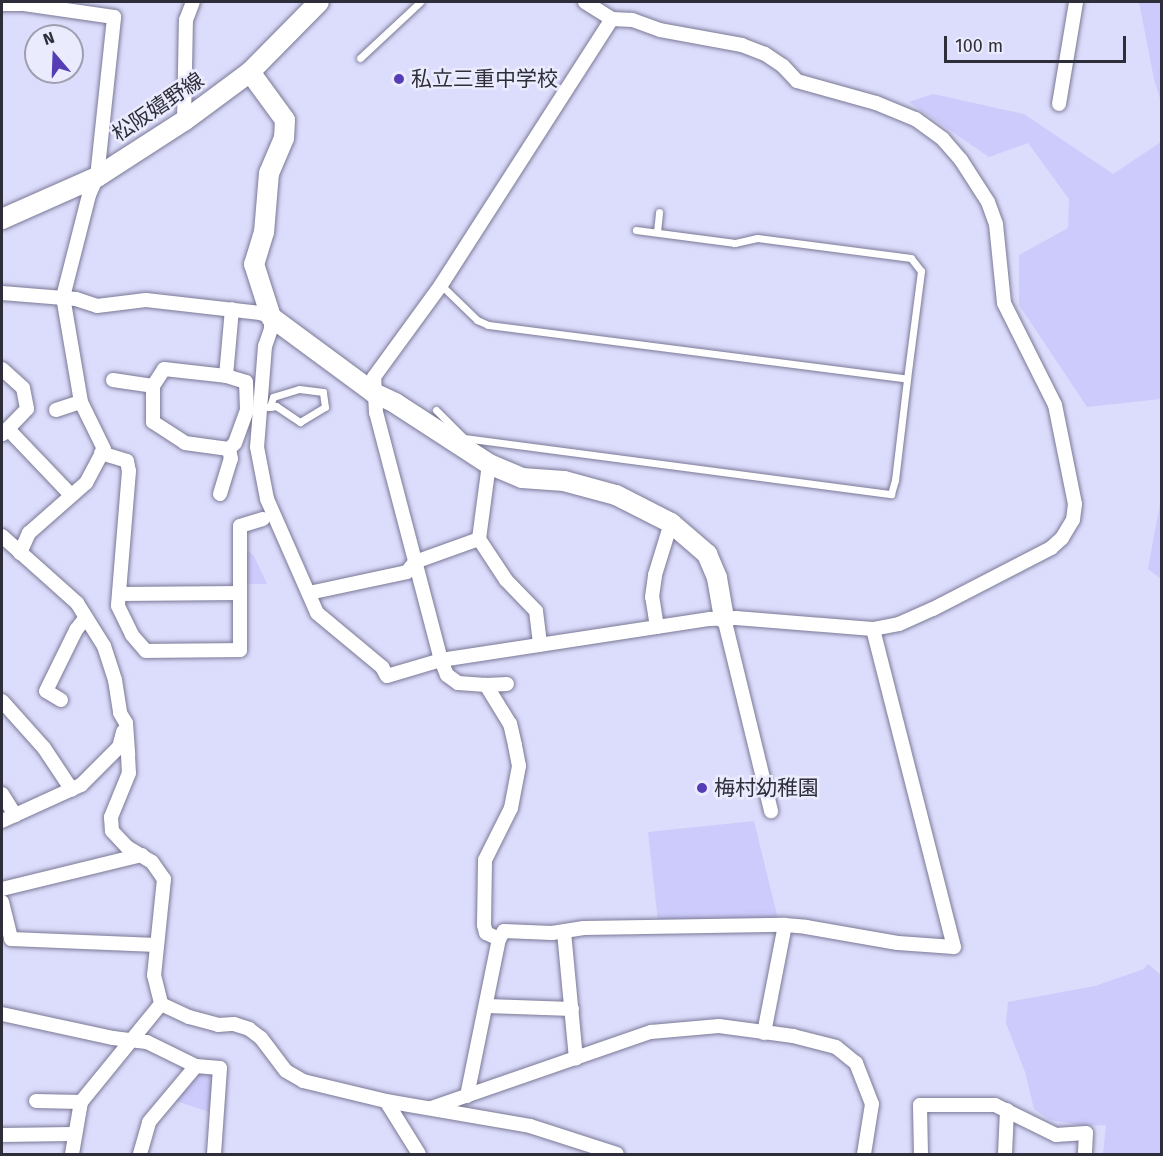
<!DOCTYPE html>
<html>
<head>
<meta charset="utf-8">
<style>
	body { margin:0 }
	#map { position:relative; width:1163px; height:1156px; overflow:hidden; background:#dcdcfc; font-family:"Fira Sans","Noto Sans JP",sans-serif }
	div>[style] { position:absolute }
	[style*='--x'] { left:calc(var(--x)*1px); top:calc(var(--y)*1px); width:calc(var(--w)*1px); rotate:calc(var(--a)*1deg) }
	.green>* { inset:0; background:#cdcbfb }
	.roads { filter:drop-shadow(0 0 2px #7a7996) drop-shadow(0 0 2px #7a7996) }
	.lane>* { height:7px; margin:-3.5px; padding:0 3.5px; transform-origin:3.5px; border-radius:3.5px; background:#fff }
	.street>* { height:14px; margin:-7px; padding:0 7px; transform-origin:7px; border-radius:7px; background:#fff }
	.secondary>* { height:20px; margin:-10px; padding:0 10px; transform-origin:10px; border-radius:10px; background:#fff }
	.dots>* { width:16px; height:16px; translate:-50% -50%; box-sizing:border-box; border:3px solid #ebebfe; border-radius:50% }
	span { translate:-50% -50%; white-space:nowrap; text-align:center; line-height:1.15; -webkit-text-stroke:5px #ebebfe; paint-order:stroke }
	.poi-label { font-size:21px; color:#2e2e3a }
	.left { translate:0 -50%; text-align:left }
	.street-label { font-size:21px; color:#2e2e3a }
	.frame { position:absolute; inset:0; border:3px solid #2e2e3a; pointer-events:none }
	.north { position:absolute; left:24px; top:24px; width:60px; height:60px; box-sizing:border-box; background:#ebebfe; border:2px solid #9f9fb0; border-radius:50%; rotate:341deg; font-size:16px; font-weight:700; line-height:24px; text-align:center; color:#2e2e3a }
	.north::after { content:''; display:block; margin:auto; width:21px; height:27px; background:#553db5; clip-path:polygon(50% 0,100% 100%,50% 72%,0 100%) }
	.scale { position:absolute; left:944px; top:36px; width:182px; height:27px; box-sizing:border-box; border:3px solid #2e2e3a; border-top:0; padding-left:8px; font-size:18px; line-height:21px; white-space:nowrap; color:#2e2e3a; -webkit-text-stroke:4px #ebebfe; paint-order:stroke }
</style>
</head>
<body>
<div id="map">
	<div class="green">
		<div style="clip-path:polygon(1139px 2px,1161px 2px,1161px 102px,1154px 79px)"></div>
		<div style="clip-path:polygon(933px 94px,1024px 114px,1113px 174px,1161px 142px,1161px 399px,1087px 407px,1019px 305px,1019px 255px,1068px 228px,1069px 199px,1028px 143px,989px 157px,909px 102px)"></div>
		<div style="clip-path:polygon(1161px 498px,1161px 579px,1148px 569px)"></div>
		<div style="clip-path:polygon(245px 548px,254px 556px,267px 584px,245px 584px)"></div>
		<div style="clip-path:polygon(754px 821px,778px 919px,658px 921px,648px 832px)"></div>
		<div style="clip-path:polygon(1148px 964px,1161px 975px,1161px 1154px,1103px 1154px,1106px 1125px,1085px 1126px,1050px 1120px,1034px 1109px,1025px 1072px,1006px 1023px,1008px 1002px,1095px 986px,1144px 969px)"></div>
		<div style="clip-path:polygon(199px 1072px,209px 1073px,212px 1081px,209px 1112px,176px 1101px)"></div>
	</div>
	<div class="roads">
		<div class="lane">
			<div style="--x:360;--y:58;--w:82;--a:-43"></div>
			<div style="--x:657;--y:232;--w:20;--a:-84"></div>
			<div style="--x:441;--y:285;--w:50;--a:44.2"></div>
			<div style="--x:477;--y:320;--w:12;--a:24"></div>
			<div style="--x:488;--y:325;--w:422;--a:7.3"></div>
			<div style="--x:907;--y:379;--w:109;--a:-82.6"></div>
			<div style="--x:921;--y:271;--w:16;--a:-128"></div>
			<div style="--x:911;--y:258;--w:155;--a:-172.6"></div>
			<div style="--x:757;--y:238;--w:23;--a:167"></div>
			<div style="--x:735;--y:243;--w:100;--a:-172.5"></div>
			<div style="--x:260;--y:407;--w:10;--a:0"></div>
			<div style="--x:270;--y:407;--w:6;--a:-9"></div>
			<div style="--x:276;--y:406;--w:29;--a:34"></div>
			<div style="--x:300;--y:422;--w:29;--a:-31"></div>
			<div style="--x:325;--y:407;--w:15;--a:-98"></div>
			<div style="--x:323;--y:392;--w:24;--a:-173"></div>
			<div style="--x:299;--y:389;--w:27;--a:163"></div>
			<div style="--x:273;--y:397;--w:10;--a:107"></div>
			<div style="--x:436;--y:410;--w:40;--a:45"></div>
			<div style="--x:464;--y:438;--w:431;--a:7.5"></div>
			<div style="--x:891;--y:494;--w:15;--a:-74"></div>
			<div style="--x:895;--y:480;--w:102;--a:-83.2"></div>
		</div>
		<div class="street">
			<div style="--x:2;--y:4;--w:22;--a:0"></div>
			<div style="--x:24;--y:4;--w:2;--a:-90"></div>
			<div style="--x:1059;--y:104;--w:103;--a:-80.5"></div>
			<div style="--x:184;--y:121;--w:101;--a:-88.9"></div>
			<div style="--x:186;--y:20;--w:19;--a:-69"></div>
			<div style="--x:2;--y:293;--w:74;--a:4.6"></div>
			<div style="--x:76;--y:299;--w:22;--a:18"></div>
			<div style="--x:97;--y:306;--w:49;--a:-7"></div>
			<div style="--x:146;--y:300;--w:115;--a:6.5"></div>
			<div style="--x:260;--y:313;--w:12;--a:20"></div>
			<div style="--x:271;--y:317;--w:12;--a:90"></div>
			<div style="--x:271;--y:329;--w:18;--a:109"></div>
			<div style="--x:265;--y:346;--w:101;--a:94.5"></div>
			<div style="--x:257;--y:447;--w:53;--a:79.1"></div>
			<div style="--x:267;--y:499;--w:124;--a:66.3"></div>
			<div style="--x:317;--y:613;--w:85;--a:39.7"></div>
			<div style="--x:382;--y:667;--w:10;--a:61"></div>
			<div style="--x:387;--y:676;--w:56;--a:-16.5"></div>
			<div style="--x:441;--y:660;--w:272;--a:-8.7"></div>
			<div style="--x:710;--y:619;--w:26;--a:-2"></div>
			<div style="--x:736;--y:618;--w:137;--a:4.6"></div>
			<div style="--x:873;--y:629;--w:26;--a:-11"></div>
			<div style="--x:899;--y:624;--w:37;--a:-24"></div>
			<div style="--x:933;--y:609;--w:133;--a:-27.3"></div>
			<div style="--x:1051;--y:548;--w:15;--a:-42"></div>
			<div style="--x:1062;--y:538;--w:21;--a:-59"></div>
			<div style="--x:1073;--y:520;--w:16;--a:-83"></div>
			<div style="--x:1075;--y:504;--w:101;--a:-101.4"></div>
			<div style="--x:1055;--y:405;--w:114;--a:-116.6"></div>
			<div style="--x:1004;--y:303;--w:79;--a:-95.8"></div>
			<div style="--x:996;--y:224;--w:23;--a:-110"></div>
			<div style="--x:988;--y:202;--w:50;--a:-122.7"></div>
			<div style="--x:961;--y:160;--w:28;--a:-131"></div>
			<div style="--x:943;--y:139;--w:34;--a:-144"></div>
			<div style="--x:915;--y:119;--w:42;--a:-157.7"></div>
			<div style="--x:876;--y:103;--w:82;--a:-164.4"></div>
			<div style="--x:797;--y:81;--w:21;--a:-133"></div>
			<div style="--x:783;--y:66;--w:22;--a:-146"></div>
			<div style="--x:765;--y:54;--w:25;--a:-159"></div>
			<div style="--x:742;--y:45;--w:83;--a:-169.6"></div>
			<div style="--x:660;--y:30;--w:30;--a:-160"></div>
			<div style="--x:632;--y:20;--w:20;--a:-177"></div>
			<div style="--x:612;--y:19;--w:32;--a:-148"></div>
			<div style="--x:2;--y:369;--w:28;--a:42"></div>
			<div style="--x:23;--y:388;--w:21;--a:79"></div>
			<div style="--x:27;--y:409;--w:35;--a:134"></div>
			<div style="--x:113;--y:380;--w:40;--a:8.5"></div>
			<div style="--x:153;--y:386;--w:20;--a:-57"></div>
			<div style="--x:164;--y:369;--w:62;--a:6.4"></div>
			<div style="--x:153;--y:386;--w:36;--a:90"></div>
			<div style="--x:153;--y:422;--w:38;--a:33"></div>
			<div style="--x:185;--y:443;--w:44;--a:7.8"></div>
			<div style="--x:56;--y:410;--w:26;--a:-18"></div>
			<div style="--x:8;--y:429;--w:91;--a:46.3"></div>
			<div style="--x:101;--y:453;--w:27;--a:17"></div>
			<div style="--x:127;--y:461;--w:10;--a:79"></div>
			<div style="--x:129;--y:471;--w:135;--a:94.7"></div>
			<div style="--x:118;--y:606;--w:32;--a:64"></div>
			<div style="--x:132;--y:635;--w:21;--a:49"></div>
			<div style="--x:146;--y:651;--w:94;--a:-0.6"></div>
			<div style="--x:240;--y:650;--w:124;--a:-90"></div>
			<div style="--x:240;--y:526;--w:24;--a:-17"></div>
			<div style="--x:220;--y:494;--w:37;--a:-73"></div>
			<div style="--x:231;--y:459;--w:10;--a:-101"></div>
			<div style="--x:229;--y:449;--w:8;--a:-45"></div>
			<div style="--x:235;--y:443;--w:35;--a:-70"></div>
			<div style="--x:247;--y:410;--w:28;--a:-92"></div>
			<div style="--x:246;--y:382;--w:21;--a:-163"></div>
			<div style="--x:226;--y:376;--w:67;--a:-84.9"></div>
			<div style="--x:2;--y:536;--w:101;--a:41.8"></div>
			<div style="--x:77;--y:603;--w:51;--a:57.9"></div>
			<div style="--x:104;--y:646;--w:36;--a:72"></div>
			<div style="--x:115;--y:680;--w:33;--a:81"></div>
			<div style="--x:120;--y:713;--w:12;--a:59"></div>
			<div style="--x:126;--y:723;--w:32;--a:86"></div>
			<div style="--x:128;--y:755;--w:18;--a:87"></div>
			<div style="--x:129;--y:773;--w:48;--a:112.2"></div>
			<div style="--x:111;--y:817;--w:14;--a:86"></div>
			<div style="--x:112;--y:831;--w:22;--a:47"></div>
			<div style="--x:127;--y:847;--w:29;--a:31"></div>
			<div style="--x:152;--y:862;--w:21;--a:55"></div>
			<div style="--x:164;--y:879;--w:97;--a:95.9"></div>
			<div style="--x:154;--y:975;--w:30;--a:76"></div>
			<div style="--x:161;--y:1004;--w:31;--a:25"></div>
			<div style="--x:189;--y:1017;--w:30;--a:15"></div>
			<div style="--x:218;--y:1025;--w:16;--a:-4"></div>
			<div style="--x:234;--y:1024;--w:16;--a:18"></div>
			<div style="--x:249;--y:1029;--w:15;--a:37"></div>
			<div style="--x:261;--y:1038;--w:41;--a:52.9"></div>
			<div style="--x:286;--y:1071;--w:20;--a:30"></div>
			<div style="--x:303;--y:1081;--w:85;--a:13.5"></div>
			<div style="--x:386;--y:1101;--w:146;--a:9.8"></div>
			<div style="--x:530;--y:1126;--w:91;--a:17.8"></div>
			<div style="--x:479;--y:539;--w:49;--a:56.6"></div>
			<div style="--x:506;--y:580;--w:43;--a:45.9"></div>
			<div style="--x:536;--y:611;--w:34;--a:83"></div>
			<div style="--x:20;--y:553;--w:22;--a:-66"></div>
			<div style="--x:29;--y:533;--w:76;--a:-41.3"></div>
			<div style="--x:86;--y:483;--w:38;--a:-62"></div>
			<div style="--x:104;--y:449;--w:52;--a:-116.1"></div>
			<div style="--x:81;--y:402;--w:107;--a:-99.7"></div>
			<div style="--x:63;--y:297;--w:105;--a:-75.7"></div>
			<div style="--x:89;--y:195;--w:20;--a:-66"></div>
			<div style="--x:97;--y:177;--w:161;--a:-83.9"></div>
			<div style="--x:114;--y:17;--w:91;--a:-171.8"></div>
			<div style="--x:309;--y:593;--w:100;--a:-12.1"></div>
			<div style="--x:407;--y:572;--w:13;--a:-51"></div>
			<div style="--x:415;--y:562;--w:68;--a:-19.8"></div>
			<div style="--x:479;--y:539;--w:76;--a:-82.4"></div>
			<div style="--x:119;--y:594;--w:121;--a:-0.5"></div>
			<div style="--x:724;--y:618;--w:199;--a:76.3"></div>
			<div style="--x:657;--y:627;--w:30;--a:-99"></div>
			<div style="--x:652;--y:597;--w:22;--a:-82"></div>
			<div style="--x:655;--y:575;--w:54;--a:-72.9"></div>
			<div style="--x:486;--y:685;--w:21;--a:-3"></div>
			<div style="--x:61;--y:700;--w:17;--a:-149"></div>
			<div style="--x:46;--y:691;--w:68;--a:-63.8"></div>
			<div style="--x:76;--y:630;--w:16;--a:-52"></div>
			<div style="--x:2;--y:701;--w:63;--a:48.2"></div>
			<div style="--x:44;--y:748;--w:50;--a:56.3"></div>
			<div style="--x:2;--y:794;--w:25;--a:58"></div>
			<div style="--x:2;--y:821;--w:87;--a:-24.5"></div>
			<div style="--x:81;--y:785;--w:54;--a:-45"></div>
			<div style="--x:119;--y:747;--w:16;--a:-75"></div>
			<div style="--x:2;--y:889;--w:144;--a:-13.7"></div>
			<div style="--x:2;--y:902;--w:38;--a:76"></div>
			<div style="--x:11;--y:939;--w:146;--a:2.4"></div>
			<div style="--x:564;--y:932;--w:127;--a:84.6"></div>
			<div style="--x:499;--y:939;--w:14;--a:-155"></div>
			<div style="--x:486;--y:933;--w:8;--a:-104"></div>
			<div style="--x:484;--y:925;--w:65;--a:-89.1"></div>
			<div style="--x:485;--y:860;--w:58;--a:-63.4"></div>
			<div style="--x:511;--y:808;--w:43;--a:-79.2"></div>
			<div style="--x:519;--y:766;--w:21;--a:-101"></div>
			<div style="--x:515;--y:745;--w:22;--a:-103"></div>
			<div style="--x:510;--y:724;--w:46;--a:-121.6"></div>
			<div style="--x:486;--y:685;--w:28;--a:-176"></div>
			<div style="--x:458;--y:683;--w:14;--a:-144"></div>
			<div style="--x:447;--y:675;--w:16;--a:-112"></div>
			<div style="--x:441;--y:660;--w:255;--a:-104.7"></div>
			<div style="--x:376;--y:413;--w:36;--a:-93"></div>
			<div style="--x:374;--y:377;--w:114;--a:-53.9"></div>
			<div style="--x:441;--y:285;--w:316;--a:-57.3"></div>
			<div style="--x:487;--y:1006;--w:85;--a:2"></div>
			<div style="--x:2;--y:1014;--w:114;--a:12.2"></div>
			<div style="--x:113;--y:1038;--w:34;--a:7"></div>
			<div style="--x:147;--y:1042;--w:55;--a:26.1"></div>
			<div style="--x:196;--y:1066;--w:24;--a:5"></div>
			<div style="--x:220;--y:1068;--w:86;--a:94"></div>
			<div style="--x:764;--y:1033;--w:110;--a:-79"></div>
			<div style="--x:467;--y:1096;--w:160;--a:-78.5"></div>
			<div style="--x:499;--y:939;--w:9;--a:-58"></div>
			<div style="--x:504;--y:931;--w:48;--a:2.4"></div>
			<div style="--x:552;--y:933;--w:32;--a:-9"></div>
			<div style="--x:584;--y:928;--w:201;--a:-0.9"></div>
			<div style="--x:785;--y:925;--w:21;--a:5"></div>
			<div style="--x:806;--y:927;--w:93;--a:9.9"></div>
			<div style="--x:898;--y:943;--w:56;--a:4.1"></div>
			<div style="--x:954;--y:947;--w:328;--a:-104.3"></div>
			<div style="--x:36;--y:1101;--w:45;--a:1.3"></div>
			<div style="--x:386;--y:1101;--w:62;--a:58.1"></div>
			<div style="--x:431;--y:1108;--w:233;--a:-19.1"></div>
			<div style="--x:651;--y:1032;--w:68;--a:-5"></div>
			<div style="--x:719;--y:1026;--w:75;--a:7.7"></div>
			<div style="--x:793;--y:1036;--w:44;--a:14.3"></div>
			<div style="--x:836;--y:1047;--w:26;--a:39"></div>
			<div style="--x:856;--y:1063;--w:44;--a:68.7"></div>
			<div style="--x:872;--y:1104;--w:51;--a:99.1"></div>
			<div style="--x:2;--y:1135;--w:71;--a:-0.8"></div>
			<div style="--x:72;--y:1154;--w:53;--a:-80.2"></div>
			<div style="--x:81;--y:1102;--w:127;--a:-50.8"></div>
			<div style="--x:140;--y:1154;--w:33;--a:-74"></div>
			<div style="--x:149;--y:1122;--w:73;--a:-50"></div>
			<div style="--x:921;--y:1154;--w:49;--a:-91.2"></div>
			<div style="--x:920;--y:1105;--w:75;--a:0"></div>
			<div style="--x:995;--y:1105;--w:68;--a:26.2"></div>
			<div style="--x:1056;--y:1135;--w:30;--a:-4"></div>
			<div style="--x:1086;--y:1133;--w:21;--a:93"></div>
			<div style="--x:1005;--y:1154;--w:44;--a:-87.4"></div>
		</div>
		<div class="secondary">
			<div style="--x:250;--y:72;--w:59;--a:53.9"></div>
			<div style="--x:285;--y:120;--w:18;--a:93"></div>
			<div style="--x:284;--y:138;--w:38;--a:113"></div>
			<div style="--x:269;--y:173;--w:59;--a:94.8"></div>
			<div style="--x:264;--y:232;--w:34;--a:107"></div>
			<div style="--x:254;--y:264;--w:56;--a:72.2"></div>
			<div style="--x:271;--y:317;--w:128;--a:36.4"></div>
			<div style="--x:374;--y:393;--w:23;--a:25"></div>
			<div style="--x:395;--y:403;--w:112;--a:33"></div>
			<div style="--x:489;--y:464;--w:36;--a:23"></div>
			<div style="--x:522;--y:478;--w:42;--a:4.1"></div>
			<div style="--x:564;--y:481;--w:54;--a:15.1"></div>
			<div style="--x:616;--y:495;--w:62;--a:27"></div>
			<div style="--x:671;--y:523;--w:48;--a:40.7"></div>
			<div style="--x:707;--y:554;--w:26;--a:67"></div>
			<div style="--x:717;--y:578;--w:41;--a:80.1"></div>
			<div style="--x:2;--y:219;--w:104;--a:-23.9"></div>
			<div style="--x:97;--y:177;--w:103;--a:-32.8"></div>
			<div style="--x:184;--y:121;--w:82;--a:-36.6"></div>
			<div style="--x:250;--y:72;--w:98;--a:-45.4"></div>
		</div>
	</div>
	<div class="dots">
		<div style="left:399px;top:79px;background:#553db5"></div>
		<div style="left:702px;top:788px;background:#553db5"></div>
	</div>
	<div class="poi-label">
		<span class="left" style="left:411px;top:79px">私立三重中学校</span>
		<span class="left" style="left:714px;top:788px">梅村幼稚園</span>
	</div>
	<div class="street-label">
		<span style="left:158px;top:107px;rotate:-34deg">松阪嬉野線</span>
	</div>
	<div class="frame"></div>
	<div class="north">N</div>
	<div class="scale">100 m</div>
</div>
</body>
</html>
